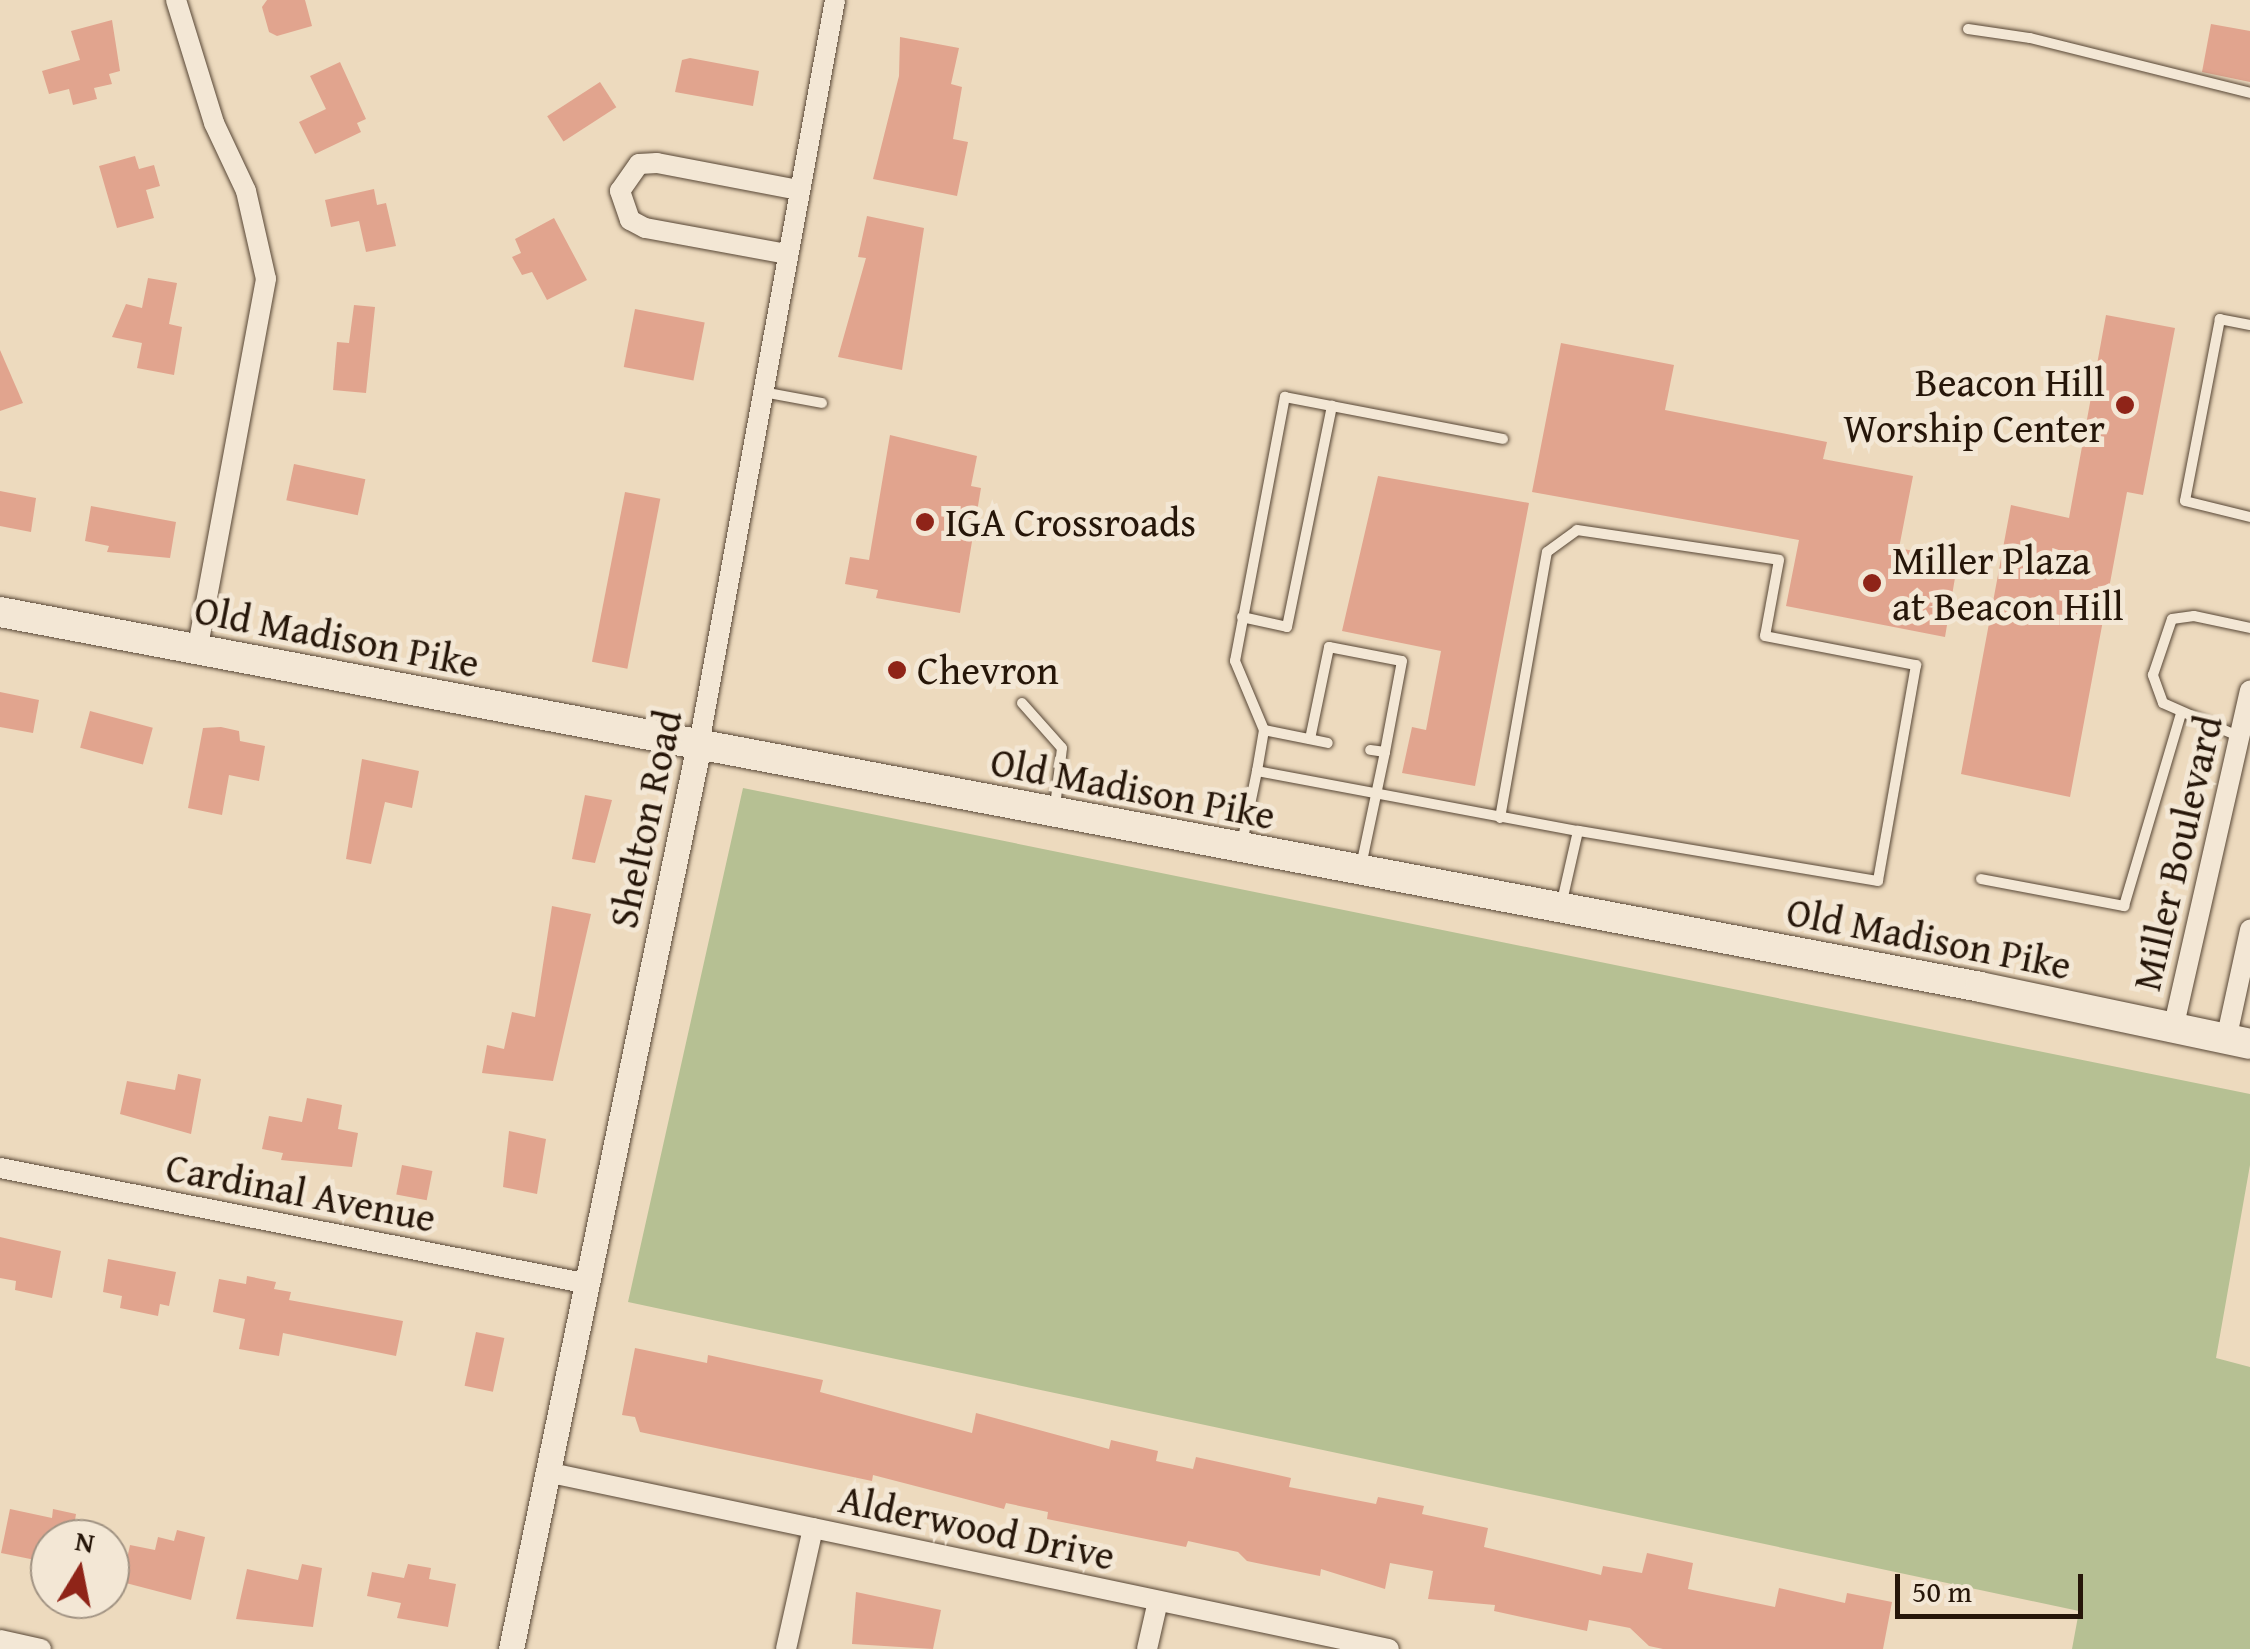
<!DOCTYPE html>
<html>
<head>
<meta charset="utf-8">
<style>
	body { margin:0 }
	#map { position:relative; width:2250px; height:1649px; overflow:hidden; background:#eddabe; font-family:"Gentium Book Plus",serif }
	div>[style] { position:absolute }
	[style*='--x'] { left:calc(var(--x)*1px); top:calc(var(--y)*1px); width:calc(var(--w)*1px); rotate:calc(var(--a)*1deg) }
	.green>* { inset:0; background:#b6c093 }
	.building>* { inset:0; background:#e1a48e; transform-origin:0 0 }
	.roads { filter:drop-shadow(0 0 2px #584736) drop-shadow(0 0 2px #584736) }
	.service>* { height:10px; margin:-5px; padding:0 5px; transform-origin:5px; border-radius:5px; background:#f3e7d5 }
	.minor>* { height:20px; margin:-10px; padding:0 10px; transform-origin:10px; border-radius:10px; background:#f3e7d5 }
	.tertiary>* { height:25px; margin:-12.5px; padding:0 12.5px; transform-origin:12.5px; border-radius:12.5px; background:#f3e7d5 }
	.secondary>* { height:30px; margin:-15px; padding:0 15px; transform-origin:15px; border-radius:15px; background:#f3e7d5 }
	.dots>* { width:28px; height:28px; translate:-50% -50%; box-sizing:border-box; border:5px solid #f3e7d5; border-radius:50% }
	span { translate:-50% -50%; white-space:nowrap; text-align:center; line-height:1.15; -webkit-text-stroke:10px #f3e7d5; paint-order:stroke }
	.poi-label { font-size:40px; color:#261609 }
	.right { translate:-100% -50%; text-align:right }
	.left { translate:0 -50%; text-align:left }
	.street-label { font-size:40px; color:#261609 }
	.north { position:absolute; left:30px; top:1519px; width:100px; height:100px; box-sizing:border-box; background:#f3e7d5; border:2px solid #a19383; border-radius:50%; rotate:10deg; font-size:28px; font-weight:700; line-height:40px; text-align:center; color:#261609 }
	.north::after { content:''; display:block; margin:auto; width:35px; height:45px; background:#8f2418; clip-path:polygon(50% 0,100% 100%,50% 72%,0 100%) }
	.scale { position:absolute; left:1895px; top:1574px; width:188px; height:45px; box-sizing:border-box; border:5px solid #261609; border-top:0; padding-left:12px; font-size:30px; line-height:35px; white-space:nowrap; color:#261609; -webkit-text-stroke:8px #f3e7d5; paint-order:stroke }
</style>
</head>
<body>
<div id="map">
	<div class="green">
		<div style="clip-path:polygon(743px 788px,2250px 1094px,2250px 1165px,2216px 1358px,2250px 1367px,2250px 1649px,2072px 1649px,2079px 1611px,628px 1302px)"></div>
	</div>
	<div class="building">
		<div style="clip-path:polygon(267px 0,305px 0,312px 26px,277px 36px,269px 32px,262px 7px)"></div>
		<div style="clip-path:polygon(112px 20px,120px 71px,109px 74px,112px 84px,94px 88px,97px 99px,73px 105px,69px 89px,49px 94px,42px 71px,80px 60px,71px 31px)"></div>
		<div style="clip-path:polygon(2211px 24px,2250px 31px,2250px 82px,2202px 72px)"></div>
		<div style="clip-path:polygon(900px 37px,959px 48px,951px 84px,962px 87px,953px 139px,968px 142px,957px 196px,873px 179px,899px 76px)"></div>
		<div style="clip-path:polygon(690px 58px,759px 71px,753px 106px,675px 92px,682px 60px)"></div>
		<div style="clip-path:polygon(340px 62px,366px 119px,357px 123px,361px 132px,315px 154px,299px 122px,326px 109px,310px 76px)"></div>
		<div style="left:600px;top:82px;width:30px;height:63px;rotate:57deg"></div>
		<div style="clip-path:polygon(135px 156px,139px 169px,154px 165px,160px 186px,146px 190px,154px 218px,117px 228px,99px 166px)"></div>
		<div style="clip-path:polygon(374px 189px,377px 205px,386px 203px,396px 246px,366px 252px,359px 221px,331px 227px,325px 200px)"></div>
		<div style="clip-path:polygon(867px 216px,924px 228px,902px 370px,838px 357px,866px 258px,858px 257px)"></div>
		<div style="clip-path:polygon(554px 218px,587px 280px,547px 300px,532px 272px,522px 275px,512px 257px,521px 253px,515px 239px)"></div>
		<div style="clip-path:polygon(148px 278px,177px 283px,169px 324px,182px 327px,174px 375px,137px 368px,142px 343px,112px 337px,126px 304px,142px 308px)"></div>
		<div style="clip-path:polygon(354px 305px,375px 307px,366px 393px,333px 390px,337px 342px,349px 343px)"></div>
		<div style="left:635px;top:309px;width:71px;height:59px;rotate:11deg"></div>
		<div style="clip-path:polygon(2106px 315px,2175px 328px,2143px 495px,2127px 492px,2070px 797px,1961px 774px,2011px 505px,2069px 518px)"></div>
		<div style="clip-path:polygon(1561px 343px,1674px 365px,1665px 410px,1827px 442px,1823px 459px,1913px 476px,1899px 548px,1958px 560px,1945px 637px,1786px 606px,1799px 540px,1532px 492px)"></div>
		<div style="clip-path:polygon(0 350px,23px 403px,0 411px)"></div>
		<div style="clip-path:polygon(890px 435px,977px 456px,971px 486px,981px 488px,960px 613px,876px 598px,878px 590px,845px 584px,850px 557px,869px 560px)"></div>
		<div style="left:294px;top:464px;width:73px;height:37px;rotate:12deg"></div>
		<div style="clip-path:polygon(1378px 476px,1529px 503px,1475px 786px,1402px 773px,1412px 727px,1426px 730px,1441px 651px,1342px 631px)"></div>
		<div style="clip-path:polygon(0 491px,36px 498px,31px 532px,0 526px)"></div>
		<div style="left:625px;top:492px;width:36px;height:173px;rotate:11deg"></div>
		<div style="clip-path:polygon(91px 506px,176px 522px,170px 558px,107px 552px,109px 546px,85px 541px)"></div>
		<div style="clip-path:polygon(0 692px,39px 700px,33px 733px,0 727px)"></div>
		<div style="left:90px;top:711px;width:65px;height:38px;rotate:15deg"></div>
		<div style="clip-path:polygon(221px 727px,239px 731px,240px 741px,265px 746px,259px 781px,229px 775px,222px 815px,188px 808px,203px 728px)"></div>
		<div style="clip-path:polygon(362px 759px,419px 771px,412px 808px,385px 802px,371px 864px,346px 859px)"></div>
		<div style="clip-path:polygon(585px 795px,612px 800px,595px 863px,572px 859px)"></div>
		<div style="clip-path:polygon(552px 906px,591px 914px,553px 1081px,482px 1073px,487px 1045px,504px 1049px,512px 1012px,535px 1017px)"></div>
		<div style="clip-path:polygon(178px 1074px,201px 1079px,191px 1134px,120px 1114px,127px 1081px,175px 1090px)"></div>
		<div style="clip-path:polygon(307px 1098px,342px 1105px,338px 1129px,358px 1133px,352px 1167px,281px 1160px,283px 1153px,262px 1149px,269px 1116px,302px 1122px)"></div>
		<div style="clip-path:polygon(509px 1131px,546px 1139px,537px 1194px,503px 1187px)"></div>
		<div style="left:402px;top:1165px;width:31px;height:30px;rotate:11deg"></div>
		<div style="clip-path:polygon(0 1237px,61px 1251px,52px 1298px,15px 1290px,16px 1281px,0 1278px)"></div>
		<div style="clip-path:polygon(108px 1259px,176px 1272px,169px 1306px,160px 1304px,158px 1316px,120px 1308px,122px 1296px,103px 1292px)"></div>
		<div style="clip-path:polygon(247px 1276px,276px 1282px,274px 1289px,291px 1292px,289px 1300px,403px 1321px,396px 1356px,283px 1333px,279px 1356px,239px 1349px,245px 1319px,213px 1312px,219px 1279px,246px 1284px)"></div>
		<div style="left:476px;top:1332px;width:29px;height:55px;rotate:12deg"></div>
		<div style="clip-path:polygon(635px 1348px,707px 1363px,708px 1355px,823px 1380px,820px 1392px,972px 1433px,976px 1413px,1109px 1449px,1111px 1440px,1158px 1451px,1156px 1461px,1193px 1469px,1196px 1457px,1291px 1478px,1289px 1487px,1376px 1504px,1378px 1497px,1424px 1506px,1422px 1514px,1488px 1528px,1484px 1547px,1601px 1575px,1603px 1566px,1642px 1573px,1647px 1553px,1693px 1563px,1688px 1589px,1775px 1607px,1779px 1588px,1845px 1603px,1847px 1593px,1892px 1602px,1883px 1649px,1663px 1649px,1649px 1646px,1630px 1628px,1589px 1620px,1587px 1631px,1494px 1611px,1495px 1605px,1428px 1599px,1433px 1571px,1390px 1563px,1385px 1589px,1321px 1569px,1320px 1576px,1247px 1561px,1238px 1552px,1188px 1541px,1186px 1547px,1047px 1519px,1048px 1512px,1006px 1503px,1004px 1509px,873px 1475px,872px 1481px,640px 1432px,635px 1417px,622px 1415px)"></div>
		<div style="clip-path:polygon(10px 1509px,52px 1518px,53px 1509px,76px 1514px,72px 1539px,50px 1539px,50px 1563px,1px 1553px)"></div>
		<div style="clip-path:polygon(177px 1530px,205px 1537px,191px 1600px,122px 1582px,130px 1545px,155px 1550px,158px 1537px,174px 1541px)"></div>
		<div style="clip-path:polygon(302px 1564px,322px 1568px,313px 1627px,236px 1619px,247px 1569px,298px 1580px)"></div>
		<div style="clip-path:polygon(408px 1564px,431px 1568px,429px 1579px,456px 1584px,448px 1627px,397px 1618px,401px 1603px,367px 1596px,372px 1572px,404px 1578px)"></div>
		<div style="clip-path:polygon(856px 1592px,941px 1610px,933px 1649px,852px 1644px)"></div>
	</div>
	<div class="roads">
		<div class="service">
			<div style="--x:1968;--y:29;--w:63;--a:8.3"></div>
			<div style="--x:2030;--y:38;--w:227;--a:14"></div>
			<div style="--x:2250;--y:325;--w:31;--a:-169"></div>
			<div style="--x:2220;--y:319;--w:185;--a:100.9"></div>
			<div style="--x:2185;--y:501;--w:67;--a:13.8"></div>
			<div style="--x:763;--y:392;--w:60;--a:10.6"></div>
			<div style="--x:1242;--y:617;--w:46;--a:12.5"></div>
			<div style="--x:1287;--y:627;--w:226;--a:-78.5"></div>
			<div style="--x:1022;--y:703;--w:60;--a:48.4"></div>
			<div style="--x:1062;--y:748;--w:59;--a:96.8"></div>
			<div style="--x:1264;--y:730;--w:75;--a:-112.8"></div>
			<div style="--x:1235;--y:661;--w:269;--a:-79.3"></div>
			<div style="--x:1285;--y:397;--w:222;--a:10.9"></div>
			<div style="--x:2240;--y:737;--w:84;--a:-156.2"></div>
			<div style="--x:2163;--y:703;--w:30;--a:-110"></div>
			<div style="--x:2153;--y:675;--w:59;--a:-71.3"></div>
			<div style="--x:2172;--y:619;--w:22;--a:-8"></div>
			<div style="--x:2194;--y:616;--w:57;--a:12.1"></div>
			<div style="--x:1310;--y:739;--w:94;--a:-78.3"></div>
			<div style="--x:1329;--y:647;--w:74;--a:10.9"></div>
			<div style="--x:1402;--y:661;--w:93;--a:100.6"></div>
			<div style="--x:1257;--y:771;--w:42;--a:-80.3"></div>
			<div style="--x:1264;--y:730;--w:65;--a:11.5"></div>
			<div style="--x:1500;--y:818;--w:270;--a:-80"></div>
			<div style="--x:1547;--y:552;--w:37;--a:-36"></div>
			<div style="--x:1577;--y:530;--w:204;--a:8.4"></div>
			<div style="--x:1779;--y:560;--w:77;--a:100.4"></div>
			<div style="--x:1765;--y:636;--w:154;--a:10.9"></div>
			<div style="--x:1916;--y:665;--w:219;--a:100"></div>
			<div style="--x:1878;--y:881;--w:304;--a:-170.5"></div>
			<div style="--x:1242;--y:843;--w:74;--a:-78.2"></div>
			<div style="--x:1257;--y:771;--w:327;--a:10.6"></div>
			<div style="--x:1578;--y:831;--w:77;--a:102.8"></div>
			<div style="--x:1361;--y:866;--w:116;--a:-78.1"></div>
			<div style="--x:1385;--y:752;--w:15;--a:-172"></div>
			<div style="--x:1981;--y:879;--w:146;--a:10.7"></div>
			<div style="--x:2124;--y:906;--w:201;--a:-73.5"></div>
		</div>
		<div class="minor">
			<div style="--x:176;--y:0;--w:129;--a:72.8"></div>
			<div style="--x:214;--y:123;--w:75;--a:64.8"></div>
			<div style="--x:246;--y:191;--w:90;--a:77.2"></div>
			<div style="--x:266;--y:279;--w:378;--a:100.5"></div>
			<div style="--x:787;--y:254;--w:144;--a:-169.6"></div>
			<div style="--x:645;--y:228;--w:17;--a:-152"></div>
			<div style="--x:630;--y:220;--w:31;--a:-109"></div>
			<div style="--x:620;--y:191;--w:33;--a:-55"></div>
			<div style="--x:639;--y:164;--w:18;--a:-3"></div>
			<div style="--x:657;--y:163;--w:144;--a:10.8"></div>
			<div style="--x:699;--y:744;--w:756;--a:-79.64"></div>
			<div style="--x:2173;--y:1029;--w:347;--a:-77.2"></div>
			<div style="--x:2226;--y:1040;--w:113;--a:-77.7"></div>
			<div style="--x:0;--y:1168;--w:600;--a:11.14"></div>
			<div style="--x:551;--y:1473;--w:856;--a:11.86"></div>
			<div style="--x:0;--y:1640;--w:42;--a:12.4"></div>
			<div style="--x:786;--y:1649;--w:124;--a:-77.4"></div>
			<div style="--x:1147;--y:1649;--w:49;--a:-77.1"></div>
		</div>
		<div class="tertiary">
			<div style="--x:511;--y:1649;--w:924;--a:-78.26"></div>
		</div>
		<div class="secondary">
			<div style="--x:0;--y:612;--w:2015;--a:10.72"></div>
			<div style="--x:1980;--y:987;--w:276;--a:11.9"></div>
		</div>
	</div>
	<div class="dots">
		<div style="left:2125px;top:405px;background:#8f2418"></div>
		<div style="left:925px;top:522px;background:#8f2418"></div>
		<div style="left:1872px;top:583px;background:#8f2418"></div>
		<div style="left:897px;top:670px;background:#8f2418"></div>
	</div>
	<div class="poi-label">
		<span class="right" style="left:2105px;top:405px">Beacon Hill<br>Worship Center</span>
		<span class="left" style="left:945px;top:522px">IGA Crossroads</span>
		<span class="left" style="left:1892px;top:583px">Miller Plaza<br>at Beacon Hill</span>
		<span class="left" style="left:917px;top:670px">Chevron</span>
	</div>
	<div class="street-label">
		<span style="left:337px;top:636px;rotate:11deg">Old Madison Pike</span>
		<span style="left:1133px;top:788px;rotate:11deg">Old Madison Pike</span>
		<span style="left:645px;top:819px;rotate:-78deg">Shelton Road</span>
		<span style="left:2177px;top:853px;rotate:-77deg">Miller Boulevard</span>
		<span style="left:1929px;top:938px;rotate:11deg">Old Madison Pike</span>
		<span style="left:301px;top:1192px;rotate:11deg">Cardinal Avenue</span>
		<span style="left:977px;top:1527px;rotate:12deg">Alderwood Drive</span>
	</div>
	<div class="north">N</div>
	<div class="scale">50 m</div>
</div>
</body>
</html>
